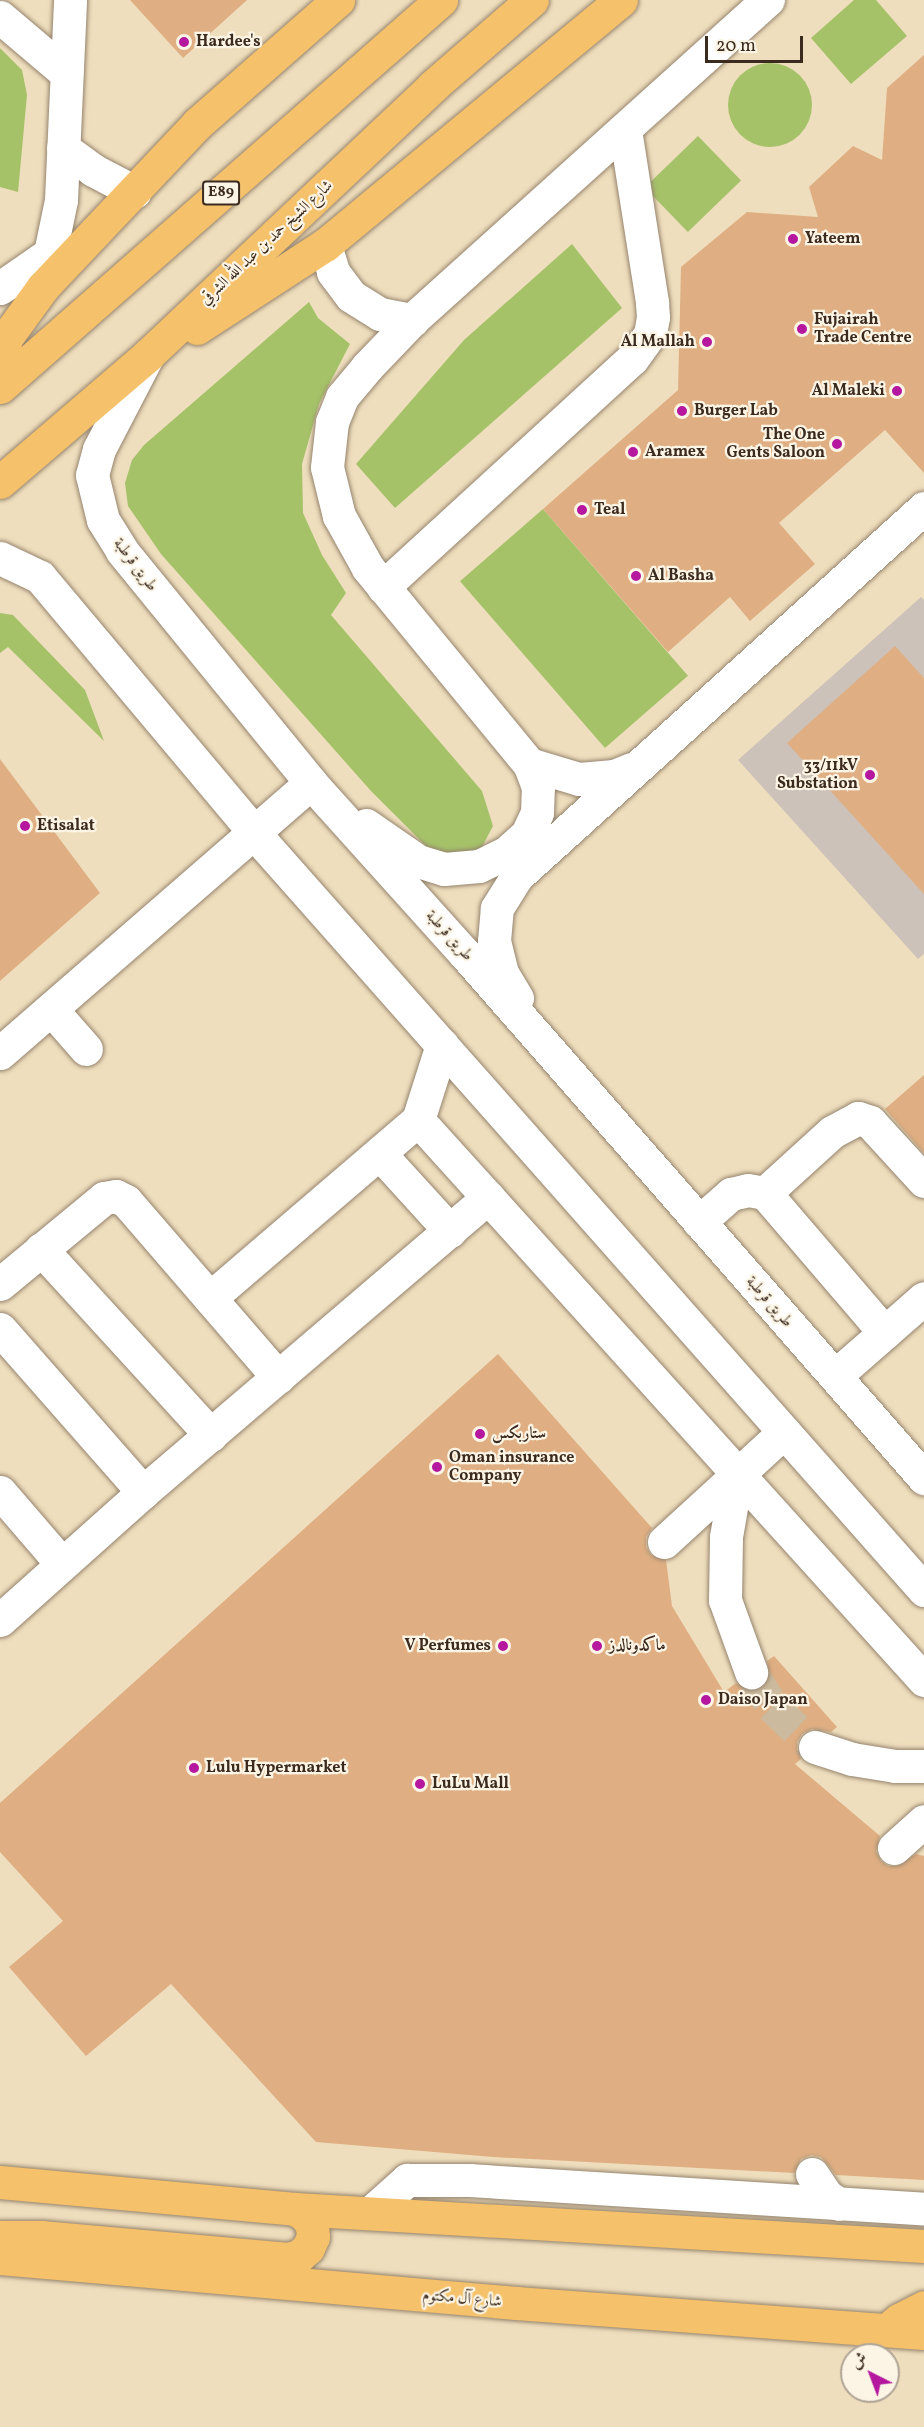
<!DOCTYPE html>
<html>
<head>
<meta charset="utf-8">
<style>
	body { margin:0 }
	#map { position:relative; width:924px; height:2427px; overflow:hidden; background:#efdebd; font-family:Vollkorn,Amiri,serif }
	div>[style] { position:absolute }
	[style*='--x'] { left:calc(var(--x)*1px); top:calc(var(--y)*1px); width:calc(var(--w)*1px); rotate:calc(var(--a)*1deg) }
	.industrial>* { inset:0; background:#ccc2b9 }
	.green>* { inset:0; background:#a5c269; transform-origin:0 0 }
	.round { border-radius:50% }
	.building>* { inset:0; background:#dfaf83 }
	.minor-tunnel>* { height:33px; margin-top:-16.5px; transform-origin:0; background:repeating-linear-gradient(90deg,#cbba9d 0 33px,transparent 0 49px) }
	.roads { filter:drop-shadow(0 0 2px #95846e) drop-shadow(0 0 2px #95846e) }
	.minor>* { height:33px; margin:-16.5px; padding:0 16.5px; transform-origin:16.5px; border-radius:16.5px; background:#fff }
	.major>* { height:33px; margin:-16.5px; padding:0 16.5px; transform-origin:16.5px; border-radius:16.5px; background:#f5c16b }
	.highway>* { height:33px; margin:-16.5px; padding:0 16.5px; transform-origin:16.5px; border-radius:16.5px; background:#f5c16b }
	.dots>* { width:16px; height:16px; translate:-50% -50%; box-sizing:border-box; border:3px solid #fcf5e5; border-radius:50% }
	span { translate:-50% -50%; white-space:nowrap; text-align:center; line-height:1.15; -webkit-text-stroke:4.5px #fcf5e5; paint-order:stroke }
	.shield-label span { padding:2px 4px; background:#fcf5e5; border:2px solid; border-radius:4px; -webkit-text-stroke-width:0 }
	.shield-label { font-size:15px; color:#3b2a1e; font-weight:700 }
	.poi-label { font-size:16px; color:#3b2a1e; font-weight:700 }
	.left { translate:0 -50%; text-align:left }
	.right { translate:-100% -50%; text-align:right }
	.street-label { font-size:16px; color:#3b2a1e }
	.north { position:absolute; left:840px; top:2343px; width:60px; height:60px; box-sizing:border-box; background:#fcf5e5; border:2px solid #afa495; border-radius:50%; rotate:318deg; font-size:16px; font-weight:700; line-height:24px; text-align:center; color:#3b2a1e }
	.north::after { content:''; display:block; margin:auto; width:21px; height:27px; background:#b5179e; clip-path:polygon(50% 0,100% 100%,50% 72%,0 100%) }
	.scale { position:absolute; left:705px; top:36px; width:98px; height:27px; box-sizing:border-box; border:3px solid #3b2a1e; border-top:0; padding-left:8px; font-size:18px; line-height:21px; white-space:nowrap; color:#3b2a1e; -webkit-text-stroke:4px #fcf5e5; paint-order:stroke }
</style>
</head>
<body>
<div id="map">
	<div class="industrial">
		<div style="clip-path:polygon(921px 597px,924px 600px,924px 954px,918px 959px,738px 760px)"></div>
	</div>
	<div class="green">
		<div style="clip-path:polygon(854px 0,876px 0,907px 36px,851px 84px,811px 38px)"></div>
		<div style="clip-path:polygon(0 48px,22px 70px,27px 95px,18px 192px,0 187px)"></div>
		<div class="round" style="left:728px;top:63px;width:84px;height:84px"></div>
		<div style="left:698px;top:136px;width:62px;height:74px;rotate:46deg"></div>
		<div style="clip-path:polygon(572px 244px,622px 308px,395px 508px,356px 464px,464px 340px)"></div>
		<div style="clip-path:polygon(309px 302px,318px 318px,350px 344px,319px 404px,302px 464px,303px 513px,322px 555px,346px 593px,331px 615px,482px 791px,493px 826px,482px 847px,458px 862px,430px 850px,371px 791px,161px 554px,128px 506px,125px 483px,132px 460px,144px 445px)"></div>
		<div style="left:543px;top:509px;width:221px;height:110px;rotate:49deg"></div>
		<div style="clip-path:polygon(0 613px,13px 615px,85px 690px,104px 741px,8px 647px,0 653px)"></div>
	</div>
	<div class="building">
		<div style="clip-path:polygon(130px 0,247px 0,183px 58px)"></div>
		<div style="clip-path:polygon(924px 55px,924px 473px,885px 430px,779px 523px,815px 564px,750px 621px,730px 597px,668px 652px,543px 509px,678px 390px,681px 267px,747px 212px,818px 217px,809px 187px,853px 146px,882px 160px,887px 88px)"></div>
		<div style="clip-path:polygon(895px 646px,924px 678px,924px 894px,787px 743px)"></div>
		<div style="clip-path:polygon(0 759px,100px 893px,0 981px)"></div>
		<div style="clip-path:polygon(924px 1075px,924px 1153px,885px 1109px)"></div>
		<div style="clip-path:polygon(498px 1354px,652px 1528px,646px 1537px,646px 1547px,651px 1555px,666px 1560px,672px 1606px,724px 1692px,736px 1683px,748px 1690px,757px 1690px,765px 1684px,769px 1675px,767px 1661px,774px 1656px,837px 1727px,831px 1732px,812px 1729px,802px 1734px,797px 1742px,797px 1750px,801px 1759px,795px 1764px,880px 1836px,876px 1851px,881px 1861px,888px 1866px,897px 1866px,916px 1854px,924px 1856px,924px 2180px,836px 2175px,821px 2157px,811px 2155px,801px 2159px,794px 2173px,493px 2157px,316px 2142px,171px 1984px,86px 2056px,9px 1967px,63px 1921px,0 1852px,0 1803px)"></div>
	</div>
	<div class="minor-tunnel">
		<div style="--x:751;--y:1672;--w:40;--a:58"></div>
		<div style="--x:772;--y:1706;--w:59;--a:43.6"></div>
	</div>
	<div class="roads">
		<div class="minor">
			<div style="--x:0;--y:17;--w:87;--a:40.3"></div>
			<div style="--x:63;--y:148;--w:37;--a:36"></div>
			<div style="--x:93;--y:170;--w:47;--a:27.6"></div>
			<div style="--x:325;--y:245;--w:28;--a:73"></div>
			<div style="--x:333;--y:272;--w:30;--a:53"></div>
			<div style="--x:351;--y:296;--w:34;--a:32"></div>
			<div style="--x:380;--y:314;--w:33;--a:11"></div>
			<div style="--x:43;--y:287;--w:89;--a:-78.3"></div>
			<div style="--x:61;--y:200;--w:200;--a:-87.4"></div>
			<div style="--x:0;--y:288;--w:63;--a:-34.7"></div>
			<div style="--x:148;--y:355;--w:106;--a:117.5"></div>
			<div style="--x:99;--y:449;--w:27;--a:105"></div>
			<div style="--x:92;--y:475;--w:46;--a:76.3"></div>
			<div style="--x:103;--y:520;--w:36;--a:58"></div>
			<div style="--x:122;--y:551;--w:299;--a:50.8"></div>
			<div style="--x:311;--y:783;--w:230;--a:48"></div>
			<div style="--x:465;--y:954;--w:697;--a:48.78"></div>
			<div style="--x:0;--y:558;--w:44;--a:25.4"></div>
			<div style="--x:40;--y:577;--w:346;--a:50"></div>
			<div style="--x:262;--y:842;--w:999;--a:48.49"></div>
			<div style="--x:383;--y:587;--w:338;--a:-42.5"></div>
			<div style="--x:632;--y:359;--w:31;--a:-54"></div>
			<div style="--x:650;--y:334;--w:17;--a:-80"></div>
			<div style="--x:653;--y:317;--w:15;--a:-94"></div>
			<div style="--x:652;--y:302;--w:175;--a:-98.9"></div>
			<div style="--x:529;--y:764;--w:52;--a:16.7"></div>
			<div style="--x:579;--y:779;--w:35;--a:-5"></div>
			<div style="--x:614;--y:776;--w:18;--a:-22"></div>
			<div style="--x:366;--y:825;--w:63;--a:34.7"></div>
			<div style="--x:418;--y:861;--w:27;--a:17"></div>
			<div style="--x:444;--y:869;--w:35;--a:-5"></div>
			<div style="--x:479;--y:866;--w:30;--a:-26"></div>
			<div style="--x:506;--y:853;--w:28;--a:-42"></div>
			<div style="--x:527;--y:834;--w:23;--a:-65"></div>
			<div style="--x:537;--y:813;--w:26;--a:-88"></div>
			<div style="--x:538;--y:787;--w:25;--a:-111"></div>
			<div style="--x:529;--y:764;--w:254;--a:-129.4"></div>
			<div style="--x:368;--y:568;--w:60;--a:-119.1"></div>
			<div style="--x:339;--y:516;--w:50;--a:-103.8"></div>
			<div style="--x:327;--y:467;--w:45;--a:-83.7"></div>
			<div style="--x:332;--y:422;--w:27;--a:-68"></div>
			<div style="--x:342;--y:397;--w:39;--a:-50"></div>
			<div style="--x:367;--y:367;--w:65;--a:-46.2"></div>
			<div style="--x:412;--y:320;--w:479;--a:-42"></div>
			<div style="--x:517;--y:998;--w:29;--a:-121"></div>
			<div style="--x:502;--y:973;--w:33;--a:-104"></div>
			<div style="--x:494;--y:941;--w:33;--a:-85"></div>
			<div style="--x:497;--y:908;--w:36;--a:-58"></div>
			<div style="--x:516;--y:877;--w:550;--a:-42.13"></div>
			<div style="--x:51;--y:1009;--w:53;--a:48.8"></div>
			<div style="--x:0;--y:1053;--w:412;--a:-41"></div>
			<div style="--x:418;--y:1120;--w:755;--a:47.9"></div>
			<div style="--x:380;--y:1154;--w:104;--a:47.7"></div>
			<div style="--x:765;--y:1193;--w:91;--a:-42.3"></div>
			<div style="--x:832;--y:1132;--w:30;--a:-28"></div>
			<div style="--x:858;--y:1118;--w:13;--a:18"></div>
			<div style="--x:870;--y:1122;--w:80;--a:47.5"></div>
			<div style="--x:699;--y:1222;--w:43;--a:-41.2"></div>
			<div style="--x:731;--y:1194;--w:17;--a:-13"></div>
			<div style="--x:748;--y:1190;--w:17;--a:10"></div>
			<div style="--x:765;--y:1193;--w:184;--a:49.4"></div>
			<div style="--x:41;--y:1249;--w:252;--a:47.6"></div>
			<div style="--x:0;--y:1284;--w:135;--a:-39.6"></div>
			<div style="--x:104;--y:1198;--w:12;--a:-9"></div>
			<div style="--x:116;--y:1196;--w:11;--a:27"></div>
			<div style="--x:126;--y:1201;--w:233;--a:49.2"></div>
			<div style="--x:210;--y:1298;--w:274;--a:-40.6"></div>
			<div style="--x:418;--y:1120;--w:79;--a:-72.3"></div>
			<div style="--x:0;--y:1329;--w:217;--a:48.7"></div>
			<div style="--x:835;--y:1376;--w:118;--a:-41.2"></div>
			<div style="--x:737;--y:1473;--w:65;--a:99.8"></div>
			<div style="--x:726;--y:1537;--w:63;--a:90.9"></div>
			<div style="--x:725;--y:1600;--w:77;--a:70.1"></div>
			<div style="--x:0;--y:1492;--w:95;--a:49.3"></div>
			<div style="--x:664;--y:1542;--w:163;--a:-42.5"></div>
			<div style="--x:0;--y:1620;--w:192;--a:-41.8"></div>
			<div style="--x:143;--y:1492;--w:454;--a:-40.5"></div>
			<div style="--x:815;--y:1747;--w:39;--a:18"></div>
			<div style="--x:852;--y:1759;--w:44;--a:9.2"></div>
			<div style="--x:895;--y:1766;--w:29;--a:0"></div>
			<div style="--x:894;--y:1848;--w:40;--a:-42"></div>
			<div style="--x:812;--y:2174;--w:27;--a:56"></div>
			<div style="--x:827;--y:2196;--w:14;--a:34"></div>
			<div style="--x:370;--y:2213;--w:50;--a:-41.7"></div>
			<div style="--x:407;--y:2180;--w:62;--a:0"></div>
			<div style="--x:469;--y:2180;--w:456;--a:3.6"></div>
		</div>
		<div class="major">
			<div style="--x:0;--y:2182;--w:296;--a:5.2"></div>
			<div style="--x:295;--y:2209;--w:630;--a:3.37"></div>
			<div style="--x:0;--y:2237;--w:41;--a:0"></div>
			<div style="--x:41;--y:2237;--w:248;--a:5.1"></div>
			<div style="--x:288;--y:2259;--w:11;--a:-15"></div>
			<div style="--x:299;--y:2256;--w:12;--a:-42"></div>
			<div style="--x:308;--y:2248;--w:12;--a:-66"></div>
			<div style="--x:313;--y:2237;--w:12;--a:-95"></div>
			<div style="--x:312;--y:2225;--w:12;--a:-125"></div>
			<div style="--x:305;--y:2215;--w:12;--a:-149"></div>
			<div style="--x:0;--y:2258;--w:518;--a:4.98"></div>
			<div style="--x:516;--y:2303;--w:409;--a:4.2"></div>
			<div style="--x:887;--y:2330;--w:16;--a:-40"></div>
			<div style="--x:899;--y:2320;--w:28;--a:-27"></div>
		</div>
		<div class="highway">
			<div style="--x:197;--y:328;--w:153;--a:-33"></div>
			<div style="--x:325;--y:245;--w:384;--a:-39.6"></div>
			<div style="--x:0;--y:364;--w:27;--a:-77"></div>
			<div style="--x:6;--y:338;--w:63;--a:-54"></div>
			<div style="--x:43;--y:287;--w:224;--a:-46.6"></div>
			<div style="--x:197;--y:124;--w:188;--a:-41.3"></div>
			<div style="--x:0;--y:387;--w:587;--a:-41.27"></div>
			<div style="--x:0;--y:482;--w:195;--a:-40.6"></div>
			<div style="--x:148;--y:355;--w:392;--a:-43.3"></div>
			<div style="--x:433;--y:86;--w:131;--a:-41"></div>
		</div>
	</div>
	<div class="dots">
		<div style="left:184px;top:42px;background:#b5179e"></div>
		<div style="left:793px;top:239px;background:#b5179e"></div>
		<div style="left:802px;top:329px;background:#b5179e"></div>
		<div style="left:707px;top:342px;background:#b5179e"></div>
		<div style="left:897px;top:391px;background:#b5179e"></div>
		<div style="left:682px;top:411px;background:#b5179e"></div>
		<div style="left:837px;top:444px;background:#b5179e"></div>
		<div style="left:633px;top:452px;background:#b5179e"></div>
		<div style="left:582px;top:510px;background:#b5179e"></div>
		<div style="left:636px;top:576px;background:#b5179e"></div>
		<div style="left:870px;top:775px;background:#b5179e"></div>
		<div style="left:25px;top:826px;background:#b5179e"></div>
		<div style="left:480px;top:1434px;background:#b5179e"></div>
		<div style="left:437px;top:1467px;background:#b5179e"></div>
		<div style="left:503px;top:1646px;background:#b5179e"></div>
		<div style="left:597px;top:1646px;background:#b5179e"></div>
		<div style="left:706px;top:1700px;background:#b5179e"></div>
		<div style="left:194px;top:1768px;background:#b5179e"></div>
		<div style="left:420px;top:1784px;background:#b5179e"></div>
	</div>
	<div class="shield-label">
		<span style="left:221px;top:193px">E89</span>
	</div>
	<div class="poi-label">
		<span class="left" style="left:196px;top:42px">Hardee's</span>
		<span class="left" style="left:805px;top:239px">Yateem</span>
		<span class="left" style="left:814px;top:329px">Fujairah<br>Trade Centre</span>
		<span class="right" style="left:695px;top:342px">Al Mallah</span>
		<span class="right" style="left:885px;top:391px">Al Maleki</span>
		<span class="left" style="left:694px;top:411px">Burger Lab</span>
		<span class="right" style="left:825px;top:444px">The One<br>Gents Saloon</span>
		<span class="left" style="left:645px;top:452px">Aramex</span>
		<span class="left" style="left:594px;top:510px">Teal</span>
		<span class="left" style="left:648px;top:576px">Al Basha</span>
		<span class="right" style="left:858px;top:775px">33/11kV<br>Substation</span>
		<span class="left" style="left:37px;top:826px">Etisalat</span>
		<span class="left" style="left:492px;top:1434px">ستاربكس</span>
		<span class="left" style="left:449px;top:1467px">Oman insurance<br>Company</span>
		<span class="right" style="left:491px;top:1646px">V Perfumes</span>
		<span class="left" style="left:609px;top:1646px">ماكدونالدز</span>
		<span class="left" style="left:718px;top:1700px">Daiso Japan</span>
		<span class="left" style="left:206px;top:1768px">Lulu Hypermarket</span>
		<span class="left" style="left:432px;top:1784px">LuLu Mall</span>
	</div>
	<div class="street-label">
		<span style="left:267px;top:243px;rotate:-43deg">شارع الشيخ حمد بن عبد الله الشرقي</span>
		<span style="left:135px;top:565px;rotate:53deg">طريق قرطبة</span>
		<span style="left:449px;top:936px;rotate:48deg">طريق قرطبة</span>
		<span style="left:769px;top:1302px;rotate:49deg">طريق قرطبة</span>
		<span style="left:462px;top:2299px;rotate:5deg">شارع آل مكتوم</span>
	</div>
	<div class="north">ش</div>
	<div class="scale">20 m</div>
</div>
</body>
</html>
